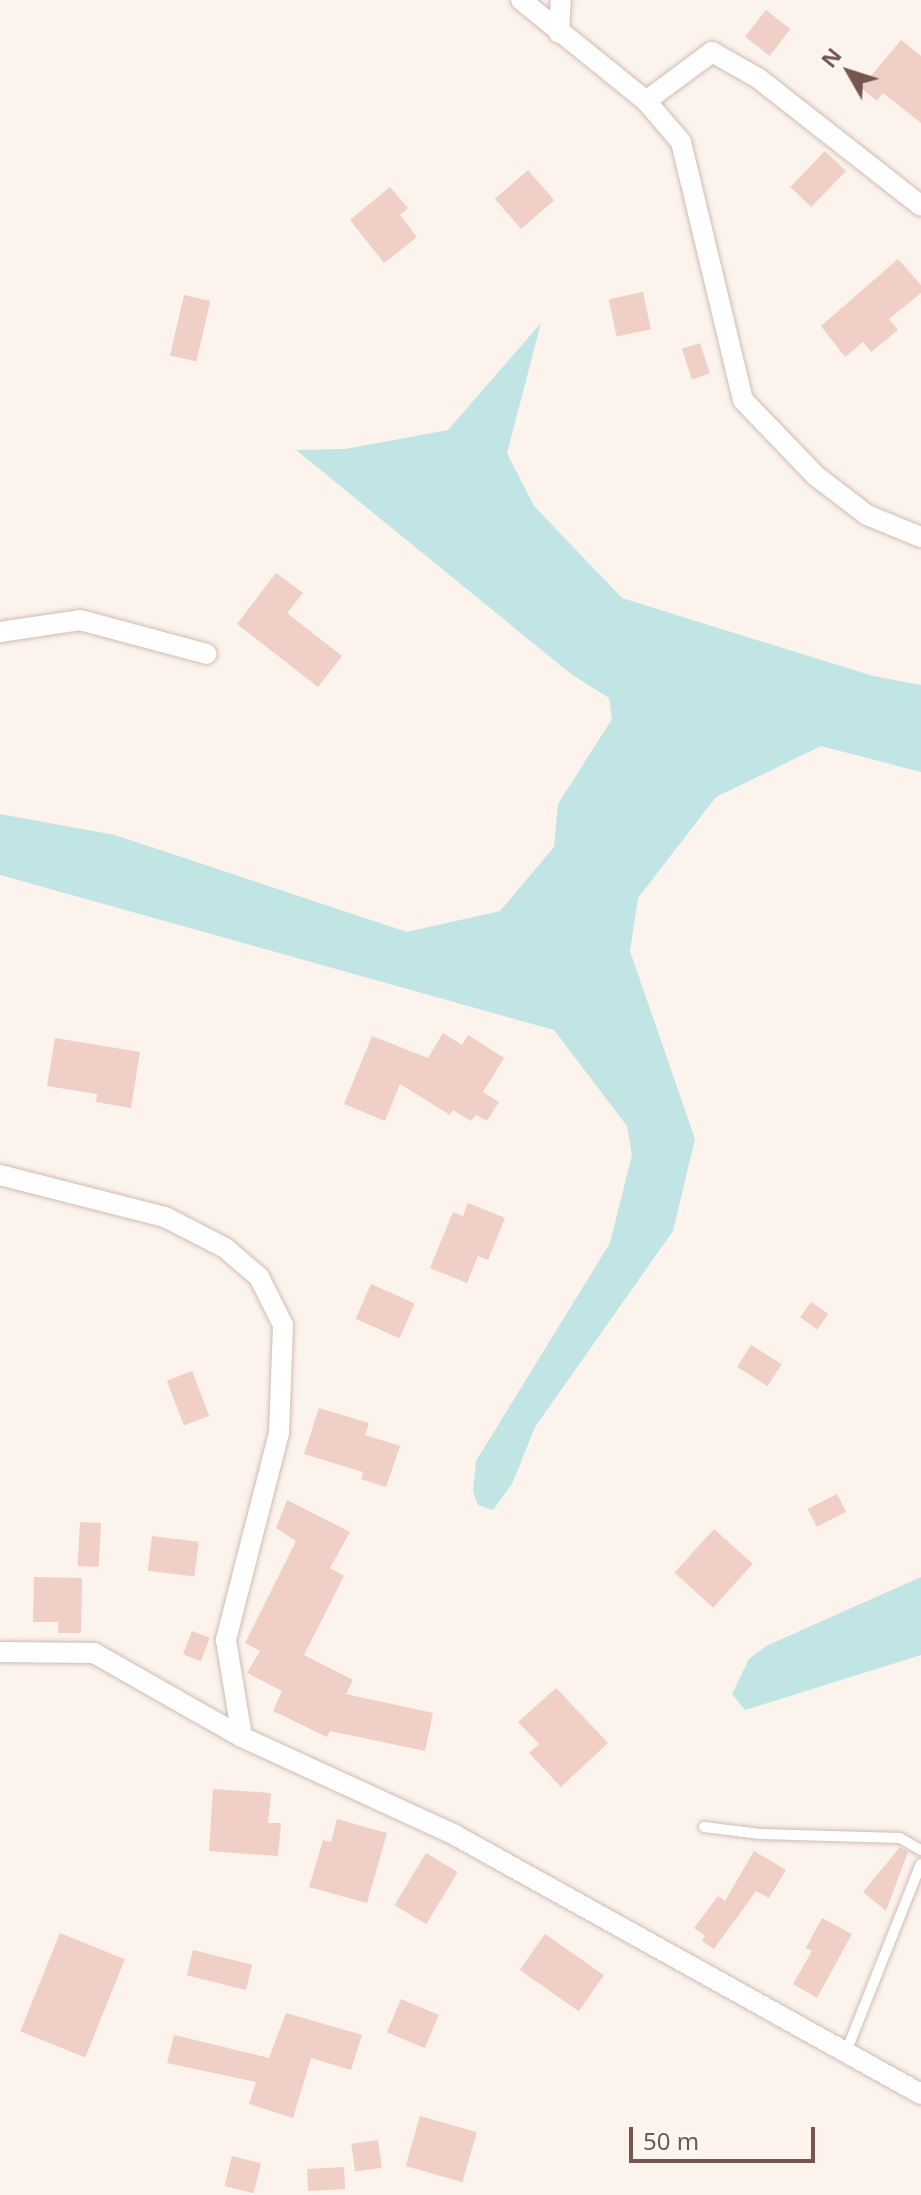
<!DOCTYPE html>
<html>
<head>
<meta charset="utf-8">
<style>
	body { margin:0 }
	#map { position:relative; width:921px; height:2195px; overflow:hidden; background:#fcf3ec; font-family:"Noto Sans",sans-serif }
	div>[style] { position:absolute }
	[style*='--x'] { left:calc(var(--x)*1px); top:calc(var(--y)*1px); width:calc(var(--w)*1px); rotate:calc(var(--a)*1deg) }
	.water>* { inset:0; background:#c1e5e4 }
	.building>* { inset:0; background:#efcfc6; transform-origin:0 0 }
	.roads { filter:drop-shadow(0 0 2px #d0bcb4) drop-shadow(0 0 2px #d0bcb4) }
	.lane>* { height:10px; margin:-5px; padding:0 5px; transform-origin:5px; border-radius:5px; background:#fff }
	.street>* { height:20px; margin:-10px; padding:0 10px; transform-origin:10px; border-radius:10px; background:#fff }
	span { translate:-50% -50%; white-space:nowrap; text-align:center; line-height:1.15; -webkit-text-stroke:6px #fef8f3; paint-order:stroke }
	.north { position:absolute; left:809px; top:32px; width:80px; height:80px; -webkit-text-stroke:6px #fef8f3; paint-order:stroke; rotate:309deg; font-size:22px; font-weight:700; line-height:32px; text-align:center; color:#765750 }
	.north::after { content:''; display:block; margin:auto; width:28px; height:36px; background:#765750; clip-path:polygon(50% 0,100% 100%,50% 72%,0 100%) }
	.scale { position:absolute; left:629px; top:2127px; width:186px; height:36px; box-sizing:border-box; border:4px solid #765750; border-top:0; padding-left:10px; font-size:24px; line-height:28px; white-space:nowrap; color:#765750; -webkit-text-stroke:6px #fef8f3; paint-order:stroke }
</style>
</head>
<body>
<div id="map">
	<div class="water">
		<div style="clip-path:polygon(541px 323px,507px 453px,534px 506px,622px 598px,873px 676px,921px 685px,921px 772px,821px 746px,716px 797px,638px 898px,630px 951px,695px 1139px,673px 1231px,535px 1427px,512px 1484px,493px 1510px,478px 1505px,473px 1492px,476px 1461px,610px 1243px,632px 1155px,627px 1126px,554px 1030px,0 875px,0 814px,115px 835px,407px 932px,500px 911px,554px 847px,558px 804px,612px 719px,609px 698px,571px 674px,296px 450px,345px 449px,448px 430px)"></div>
		<div style="clip-path:polygon(921px 1577px,921px 1655px,745px 1710px,732px 1694px,749px 1659px,766px 1646px)"></div>
	</div>
	<div class="building">
		<div style="left:766px;top:10px;width:31px;height:34px;rotate:38deg"></div>
		<div style="clip-path:polygon(901px 40px,921px 56px,921px 123px,883px 93px,877px 101px,861px 88px)"></div>
		<div style="left:825px;top:151px;width:29px;height:50px;rotate:44deg"></div>
		<div style="left:528px;top:170px;width:40px;height:44px;rotate:49deg"></div>
		<div style="clip-path:polygon(390px 187px,408px 208px,400px 215px,417px 237px,384px 263px,350px 220px)"></div>
		<div style="clip-path:polygon(898px 259px,921px 285px,921px 293px,889px 319px,898px 330px,871px 352px,863px 342px,845px 357px,821px 326px)"></div>
		<div style="left:643px;top:292px;width:38px;height:35px;rotate:78deg"></div>
		<div style="left:184px;top:295px;width:27px;height:62px;rotate:13deg"></div>
		<div style="left:700px;top:343px;width:32px;height:19px;rotate:72deg"></div>
		<div style="clip-path:polygon(276px 573px,303px 593px,287px 613px,342px 656px,318px 687px,237px 624px)"></div>
		<div style="clip-path:polygon(443px 1033px,462px 1045px,468px 1035px,504px 1058px,483px 1092px,499px 1102px,487px 1121px,476px 1115px,471px 1121px,453px 1110px,450px 1115px,400px 1084px,385px 1121px,344px 1104px,372px 1036px,428px 1058px)"></div>
		<div style="clip-path:polygon(55px 1038px,140px 1052px,131px 1108px,96px 1102px,97px 1094px,47px 1086px)"></div>
		<div style="clip-path:polygon(468px 1203px,505px 1218px,488px 1260px,478px 1256px,467px 1283px,430px 1268px,453px 1212px,463px 1216px)"></div>
		<div style="left:371px;top:1284px;width:48px;height:38px;rotate:24deg"></div>
		<div style="left:811px;top:1302px;width:21px;height:19px;rotate:35deg"></div>
		<div style="left:751px;top:1345px;width:36px;height:26px;rotate:32deg"></div>
		<div style="left:192px;top:1371px;width:48px;height:27px;rotate:69deg"></div>
		<div style="clip-path:polygon(319px 1408px,369px 1423px,365px 1435px,400px 1446px,386px 1487px,361px 1479px,363px 1472px,304px 1454px)"></div>
		<div style="left:837px;top:1494px;width:20px;height:33px;rotate:63deg"></div>
		<div style="clip-path:polygon(287px 1500px,350px 1532px,330px 1568px,344px 1576px,304px 1655px,353px 1680px,346px 1694px,433px 1713px,425px 1751px,330px 1731px,327px 1737px,273px 1711px,282px 1691px,247px 1673px,260px 1651px,245px 1643px,296px 1541px,276px 1528px)"></div>
		<div style="left:80px;top:1522px;width:21px;height:44px;rotate:3deg"></div>
		<div style="left:714px;top:1529px;width:52px;height:59px;rotate:42deg"></div>
		<div style="left:152px;top:1536px;width:47px;height:35px;rotate:7deg"></div>
		<div style="clip-path:polygon(34px 1577px,82px 1578px,81px 1633px,58px 1633px,58px 1622px,33px 1622px)"></div>
		<div style="left:192px;top:1631px;width:19px;height:25px;rotate:21deg"></div>
		<div style="clip-path:polygon(556px 1688px,608px 1743px,561px 1787px,529px 1753px,539px 1744px,518px 1722px)"></div>
		<div style="clip-path:polygon(213px 1789px,271px 1793px,268px 1823px,281px 1823px,278px 1856px,209px 1851px)"></div>
		<div style="clip-path:polygon(337px 1819px,387px 1833px,367px 1903px,309px 1887px,323px 1840px,331px 1842px)"></div>
		<div style="clip-path:polygon(900px 1847px,908px 1852px,886px 1911px,863px 1892px)"></div>
		<div style="clip-path:polygon(754px 1851px,786px 1870px,769px 1898px,756px 1891px,714px 1949px,702px 1941px,705px 1936px,694px 1928px,718px 1896px,725px 1901px)"></div>
		<div style="left:426px;top:1853px;width:37px;height:61px;rotate:31deg"></div>
		<div style="clip-path:polygon(822px 1918px,852px 1934px,817px 1998px,793px 1984px,812px 1951px,806px 1948px)"></div>
		<div style="left:60px;top:1933px;width:70px;height:106px;rotate:22deg"></div>
		<div style="left:545px;top:1934px;width:72px;height:44px;rotate:35deg"></div>
		<div style="left:193px;top:1950px;width:61px;height:26px;rotate:14deg"></div>
		<div style="left:401px;top:1999px;width:41px;height:36px;rotate:23deg"></div>
		<div style="clip-path:polygon(286px 2013px,362px 2035px,351px 2070px,311px 2058px,293px 2118px,249px 2104px,256px 2082px,167px 2063px,174px 2035px,269px 2058px)"></div>
		<div style="left:420px;top:2116px;width:59px;height:52px;rotate:16deg"></div>
		<div style="left:378px;top:2140px;width:28px;height:27px;rotate:82deg"></div>
		<div style="left:232px;top:2156px;width:30px;height:31px;rotate:14deg"></div>
		<div style="left:344px;top:2167px;width:22px;height:37px;rotate:87deg"></div>
	</div>
	<div class="roads">
		<div class="lane">
			<div style="--x:704;--y:1827;--w:57;--a:7"></div>
			<div style="--x:761;--y:1834;--w:139;--a:1.6"></div>
			<div style="--x:900;--y:1838;--w:24;--a:30"></div>
			<div style="--x:846;--y:2052;--w:202;--a:-68.3"></div>
		</div>
		<div class="street">
			<div style="--x:521;--y:0;--w:161;--a:38.9"></div>
			<div style="--x:646;--y:101;--w:54;--a:49.5"></div>
			<div style="--x:681;--y:142;--w:265;--a:76.5"></div>
			<div style="--x:743;--y:400;--w:105;--a:46.2"></div>
			<div style="--x:816;--y:476;--w:64;--a:37.4"></div>
			<div style="--x:867;--y:515;--w:58;--a:22.2"></div>
			<div style="--x:559;--y:33;--w:33;--a:-87"></div>
			<div style="--x:646;--y:101;--w:82;--a:-36.6"></div>
			<div style="--x:712;--y:52;--w:53;--a:29.5"></div>
			<div style="--x:758;--y:78;--w:207;--a:38.1"></div>
			<div style="--x:0;--y:632;--w:81;--a:-8.5"></div>
			<div style="--x:80;--y:620;--w:131;--a:15"></div>
			<div style="--x:0;--y:1175;--w:170;--a:14.3"></div>
			<div style="--x:165;--y:1217;--w:68;--a:27.3"></div>
			<div style="--x:225;--y:1248;--w:45;--a:40.5"></div>
			<div style="--x:259;--y:1277;--w:54;--a:63.4"></div>
			<div style="--x:283;--y:1325;--w:108;--a:92.1"></div>
			<div style="--x:279;--y:1433;--w:214;--a:104.4"></div>
			<div style="--x:226;--y:1640;--w:98;--a:80.6"></div>
			<div style="--x:0;--y:1652;--w:94;--a:0.6"></div>
			<div style="--x:94;--y:1653;--w:170;--a:29.6"></div>
			<div style="--x:242;--y:1737;--w:234;--a:24.7"></div>
			<div style="--x:455;--y:1835;--w:533;--a:29.07"></div>
		</div>
	</div>
	<div class="north">N</div>
	<div class="scale">50 m</div>
</div>
</body>
</html>
